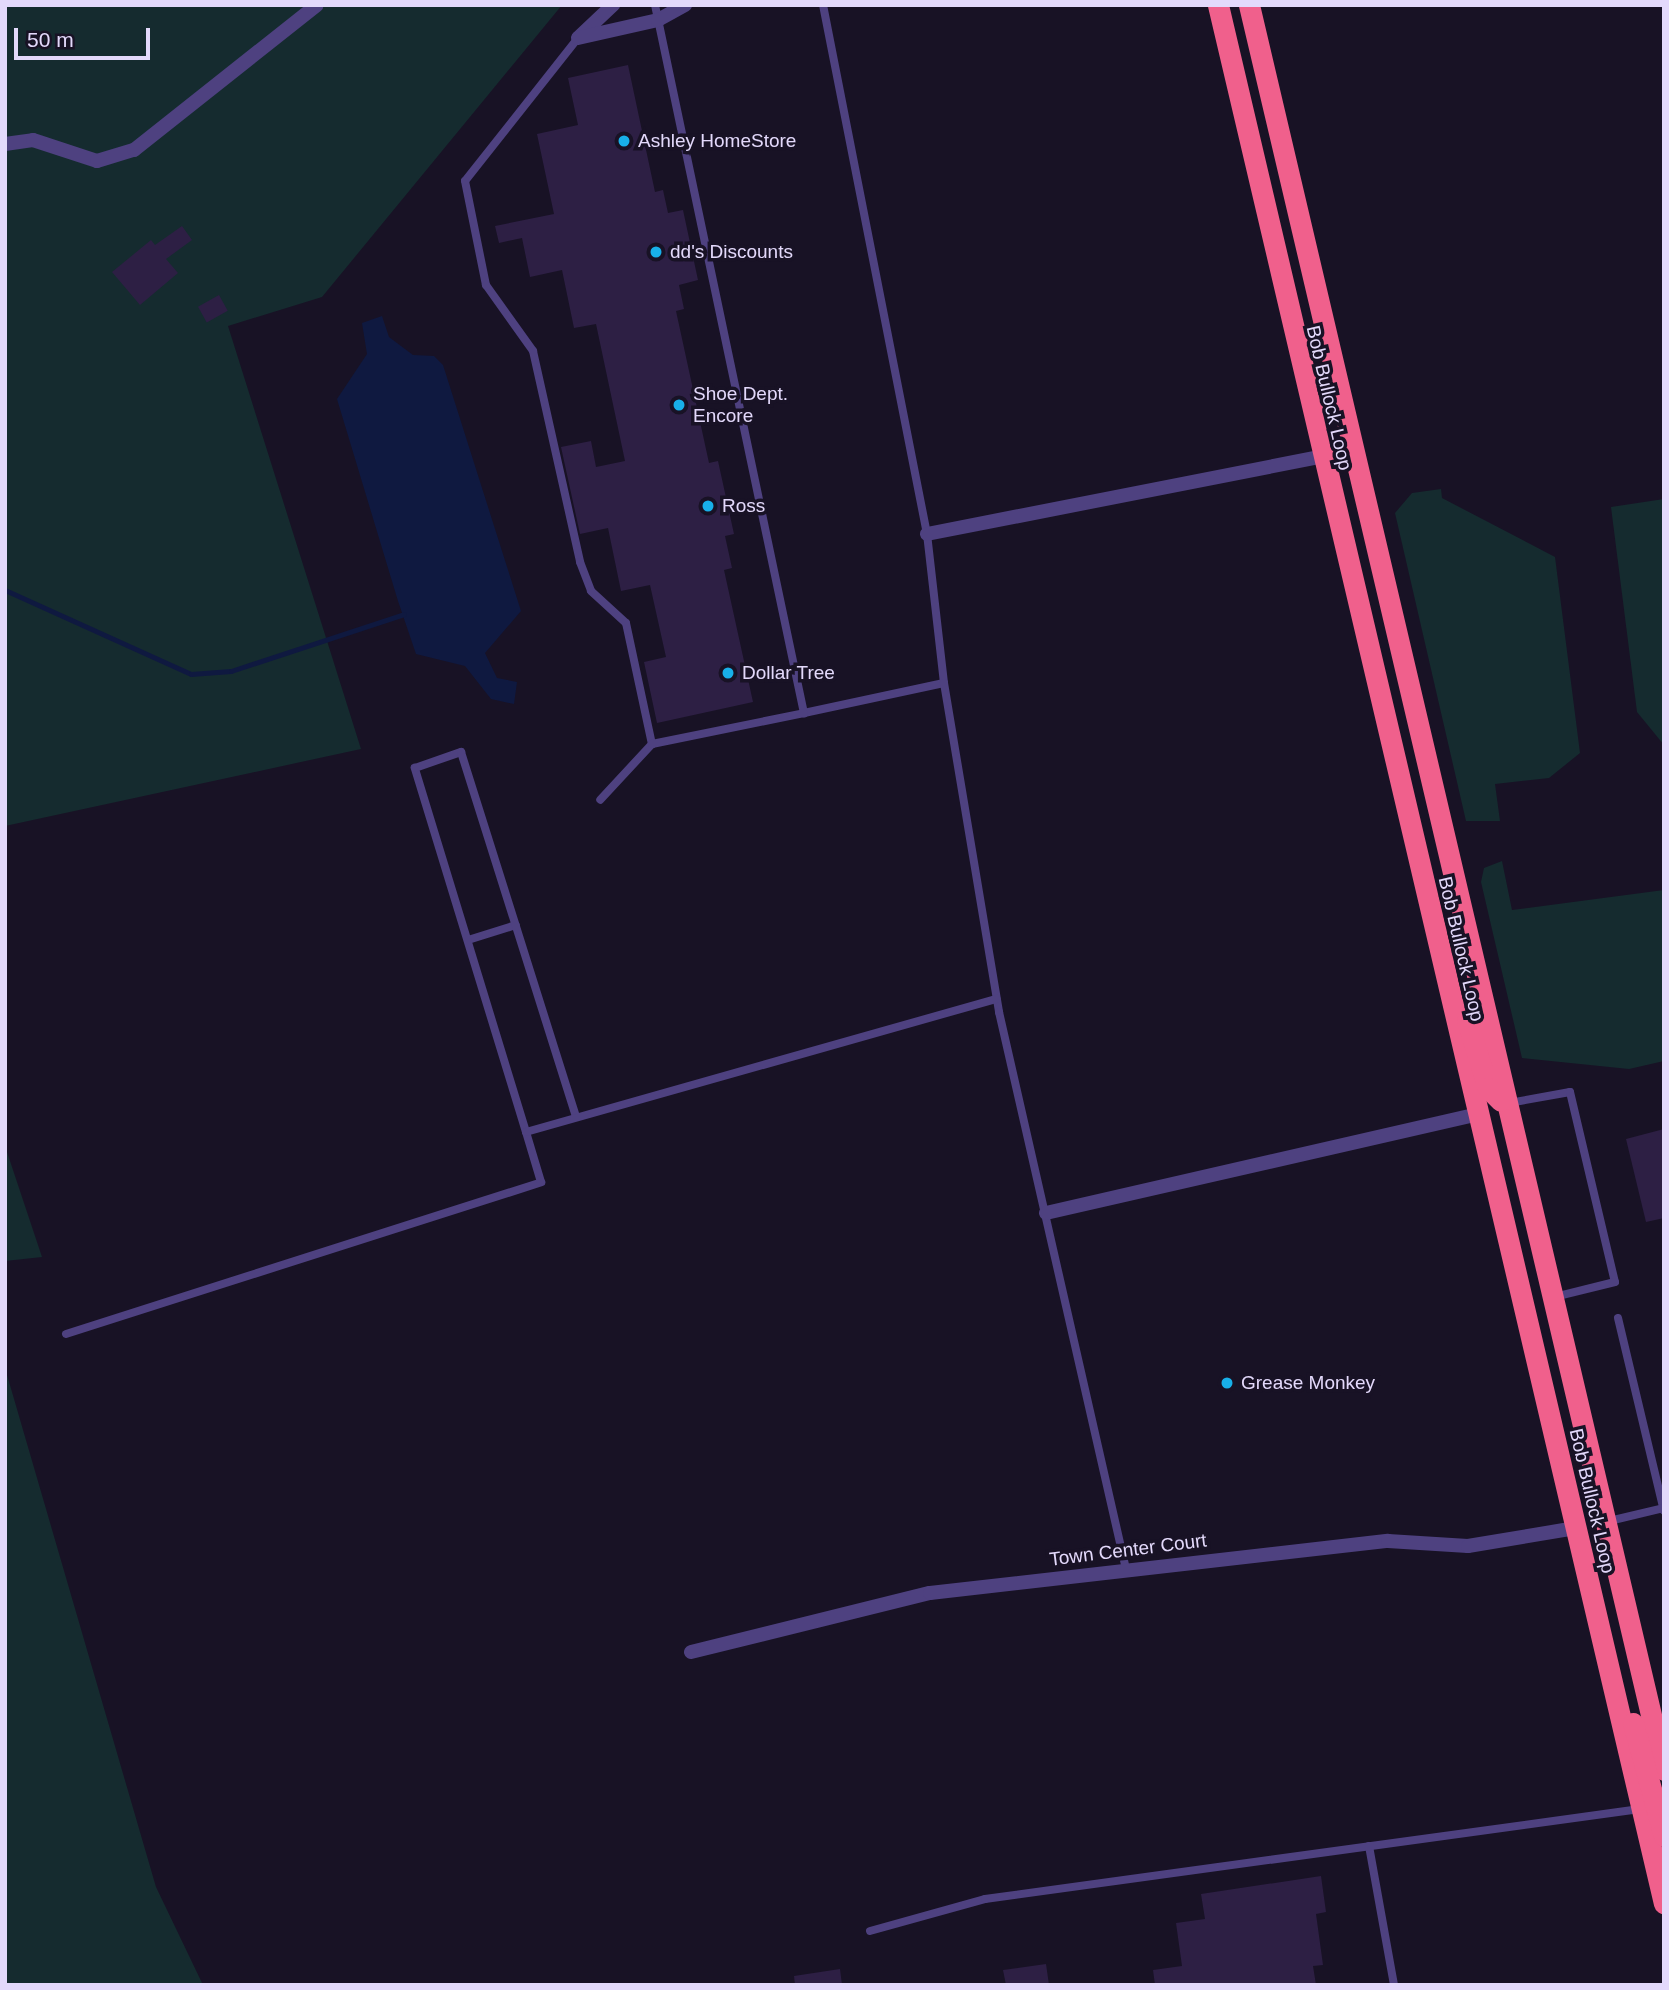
<!DOCTYPE html>
<html>
<head>
<meta charset="utf-8">
<style>
	body { margin:0 }
	#map { position:relative; width:1669px; height:1990px; overflow:hidden; background:#181225; font-family:Helvetica,sans-serif }
	div>[style] { position:absolute }
	[style*='--x'] { left:calc(var(--x)*1px); top:calc(var(--y)*1px); width:calc(var(--w)*1px); rotate:calc(var(--a)*1deg) }
	.green>* { inset:0; background:#152b2f }
	.water>* { inset:0; background:#0f1940 }
	.stream>* { height:5px; margin:-2.5px; padding:0 2.5px; transform-origin:2.5px; border-radius:2.5px; background:#0f1940 }
	.building>* { inset:0; background:#2d1f44; transform-origin:0 0 }
	.lane>* { height:8px; margin:-4px; padding:0 4px; transform-origin:4px; border-radius:4px; background:#4e4180 }
	.street>* { height:14px; margin:-7px; padding:0 7px; transform-origin:7px; border-radius:7px; background:#4e4180 }
	.highway>* { height:21px; margin:-10.5px; padding:0 10.5px; transform-origin:10.5px; border-radius:10.5px; background:#f0608c }
	.dots>* { width:19px; height:19px; translate:-50% -50%; box-sizing:border-box; border:4px solid #181225; border-radius:50% }
	span { translate:-50% -50%; white-space:nowrap; text-align:center; line-height:1.15; -webkit-text-stroke:7px #181225; paint-order:stroke }
	.poi-label { font-size:19px; color:#e3d9fb }
	.left { translate:0 -50%; text-align:left }
	.street-label { font-size:19px; color:#e3d9fb }
	.frame { position:absolute; inset:0; border:7px solid #e3d9fb; pointer-events:none }
	.scale { position:absolute; left:14px; top:28px; width:136px; height:32px; box-sizing:border-box; border:4px solid #e3d9fb; border-top:0; padding-left:9px; font-size:21px; line-height:24px; white-space:nowrap; color:#e3d9fb; -webkit-text-stroke:5px #181225; paint-order:stroke }
</style>
</head>
<body>
<div id="map">
	<div class="green">
		<div style="clip-path:polygon(5px 5px,562px 5px,322px 297px,228px 326px,361px 749px,5px 826px)"></div>
		<div style="clip-path:polygon(1441px 489px,1442px 498px,1555px 557px,1580px 753px,1549px 778px,1495px 784px,1500px 821px,1466px 821px,1395px 513px,1412px 493px)"></div>
		<div style="clip-path:polygon(1664px 499px,1664px 745px,1637px 712px,1611px 507px)"></div>
		<div style="clip-path:polygon(1502px 861px,1512px 910px,1664px 890px,1664px 1061px,1629px 1069px,1522px 1058px,1481px 882px,1484px 868px)"></div>
		<div style="clip-path:polygon(5px 1146px,42px 1257px,5px 1261px)"></div>
		<div style="clip-path:polygon(5px 1368px,156px 1887px,203px 1985px,5px 1985px)"></div>
	</div>
	<div class="water">
		<div style="clip-path:polygon(382px 316px,389px 337px,413px 355px,434px 356px,443px 365px,521px 611px,485px 653px,497px 678px,517px 682px,514px 704px,491px 699px,465px 666px,416px 654px,398px 601px,337px 399px,367px 354px,362px 323px)"></div>
	</div>
	<div class="stream">
		<div style="--x:5;--y:590;--w:204;--a:24.3"></div>
		<div style="--x:191;--y:674;--w:40;--a:-4.3"></div>
		<div style="--x:231;--y:671;--w:182;--a:-18.2"></div>
	</div>
	<div class="building">
		<div style="clip-path:polygon(628px 65px,655px 192px,663px 190px,668px 213px,683px 210px,698px 280px,679px 285px,684px 309px,676px 311px,709px 463px,718px 461px,734px 534px,725px 536px,732px 568px,724px 570px,753px 702px,657px 723px,644px 662px,666px 657px,650px 585px,621px 591px,608px 528px,580px 534px,561px 447px,591px 441px,596px 467px,625px 461px,596px 324px,574px 328px,562px 270px,530px 277px,522px 238px,499px 243px,495px 226px,554px 214px,537px 134px,578px 125px,568px 78px)"></div>
		<div style="clip-path:polygon(182px 226px,192px 240px,166px 259px,178px 273px,140px 305px,112px 272px,151px 240px,155px 245px)"></div>
		<div style="left:219px;top:295px;width:18px;height:24px;rotate:61deg"></div>
		<div style="clip-path:polygon(1664px 1129px,1664px 1218px,1646px 1222px,1626px 1139px)"></div>
		<div style="clip-path:polygon(1321px 1876px,1326px 1912px,1316px 1914px,1323px 1965px,1313px 1966px,1316px 1985px,1155px 1985px,1153px 1970px,1182px 1966px,1176px 1923px,1205px 1919px,1201px 1894px)"></div>
		<div style="clip-path:polygon(1046px 1964px,1049px 1985px,1006px 1985px,1003px 1970px)"></div>
		<div style="clip-path:polygon(840px 1969px,842px 1985px,795px 1985px,794px 1976px)"></div>
	</div>
	<div class="lane">
		<div style="--x:655;--y:5;--w:724;--a:78.12"></div>
		<div style="--x:804;--y:713;--w:143;--a:-12.1"></div>
		<div style="--x:944;--y:683;--w:150;--a:-96.5"></div>
		<div style="--x:927;--y:534;--w:539;--a:-101.12"></div>
		<div style="--x:578;--y:38;--w:182;--a:128.3"></div>
		<div style="--x:465;--y:181;--w:106;--a:78.6"></div>
		<div style="--x:486;--y:285;--w:81;--a:54.5"></div>
		<div style="--x:533;--y:351;--w:216;--a:77.4"></div>
		<div style="--x:580;--y:562;--w:31;--a:69"></div>
		<div style="--x:591;--y:591;--w:47;--a:42.4"></div>
		<div style="--x:626;--y:623;--w:124;--a:77.9"></div>
		<div style="--x:652;--y:744;--w:76;--a:132.9"></div>
		<div style="--x:944;--y:683;--w:334;--a:80.5"></div>
		<div style="--x:999;--y:1012;--w:571;--a:77.16"></div>
		<div style="--x:652;--y:744;--w:155;--a:-11.5"></div>
		<div style="--x:468;--y:940;--w:50;--a:-17.4"></div>
		<div style="--x:1509;--y:1103;--w:62;--a:-10.2"></div>
		<div style="--x:1570;--y:1092;--w:195;--a:76.7"></div>
		<div style="--x:1615;--y:1282;--w:63;--a:166.2"></div>
		<div style="--x:526;--y:1132;--w:381;--a:-107"></div>
		<div style="--x:415;--y:768;--w:49;--a:-19.2"></div>
		<div style="--x:461;--y:752;--w:382;--a:72.5"></div>
		<div style="--x:1618;--y:1318;--w:198;--a:76.6"></div>
		<div style="--x:66;--y:1334;--w:499;--a:-17.7"></div>
		<div style="--x:541;--y:1182;--w:52;--a:-106.7"></div>
		<div style="--x:526;--y:1132;--w:489;--a:-15.8"></div>
		<div style="--x:1605;--y:1522;--w:61;--a:-13.3"></div>
		<div style="--x:1369;--y:1846;--w:141;--a:79.8"></div>
		<div style="--x:870;--y:1931;--w:119;--a:-15.5"></div>
		<div style="--x:985;--y:1899;--w:661;--a:-7.82"></div>
	</div>
	<div class="street">
		<div style="--x:579;--y:37;--w:47;--a:-43.3"></div>
		<div style="--x:578;--y:38;--w:82;--a:-12.7"></div>
		<div style="--x:658;--y:20;--w:31;--a:-29"></div>
		<div style="--x:5;--y:144;--w:28;--a:-8"></div>
		<div style="--x:33;--y:140;--w:67;--a:18.2"></div>
		<div style="--x:97;--y:161;--w:39;--a:-17"></div>
		<div style="--x:134;--y:150;--w:233;--a:-38.4"></div>
		<div style="--x:927;--y:534;--w:399;--a:-11.1"></div>
		<div style="--x:1046;--y:1213;--w:442;--a:-12.9"></div>
		<div style="--x:691;--y:1652;--w:246;--a:-13.9"></div>
		<div style="--x:930;--y:1593;--w:461;--a:-6.5"></div>
		<div style="--x:1388;--y:1541;--w:80;--a:3.6"></div>
		<div style="--x:1468;--y:1546;--w:109;--a:-9.5"></div>
	</div>
	<div class="highway">
		<div style="--x:1218;--y:5;--w:1950;--a:76.78"></div>
		<div style="--x:1249;--y:5;--w:1813;--a:76.77"></div>
		<div style="--x:1467;--y:1021;--w:70;--a:72.6"></div>
		<div style="--x:1488;--y:1088;--w:18;--a:45"></div>
		<div style="--x:1633;--y:1723;--w:117;--a:74.7"></div>
	</div>
	<div class="dots">
		<div style="left:624px;top:141px;background:#18b0e9"></div>
		<div style="left:656px;top:252px;background:#18b0e9"></div>
		<div style="left:679px;top:405px;background:#18b0e9"></div>
		<div style="left:708px;top:506px;background:#18b0e9"></div>
		<div style="left:728px;top:673px;background:#18b0e9"></div>
		<div style="left:1227px;top:1383px;background:#18b0e9"></div>
	</div>
	<div class="poi-label">
		<span class="left" style="left:638px;top:141px">Ashley HomeStore</span>
		<span class="left" style="left:670px;top:252px">dd's Discounts</span>
		<span class="left" style="left:693px;top:405px">Shoe Dept.<br>Encore</span>
		<span class="left" style="left:722px;top:506px">Ross</span>
		<span class="left" style="left:742px;top:673px">Dollar Tree</span>
		<span class="left" style="left:1241px;top:1383px">Grease Monkey</span>
	</div>
	<div class="street-label">
		<span style="left:1329px;top:398px;rotate:77deg">Bob Bullock Loop</span>
		<span style="left:1461px;top:949px;rotate:77deg">Bob Bullock Loop</span>
		<span style="left:1592px;top:1501px;rotate:77deg">Bob Bullock Loop</span>
		<span style="left:1128px;top:1550px;rotate:-7deg">Town Center Court</span>
	</div>
	<div class="frame"></div>
	<div class="scale">50 m</div>
</div>
</body>
</html>
